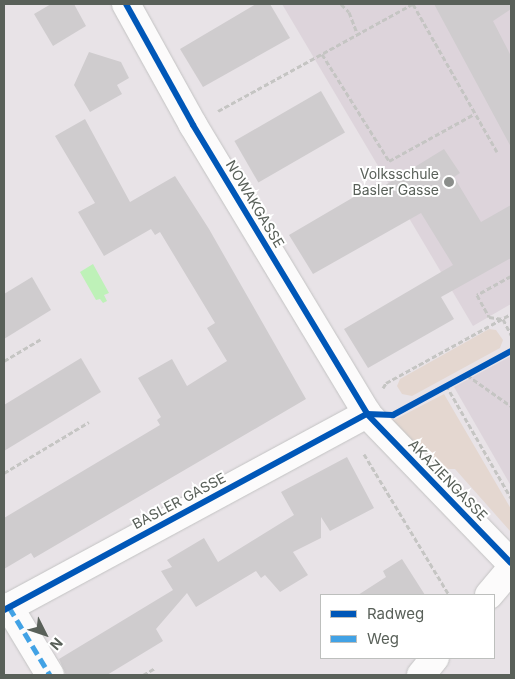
<!DOCTYPE html>
<html>
<head>
<meta charset="utf-8">
<style>
	body { margin:0 }
	#map { position:relative; width:515px; height:679px; overflow:hidden; background:#e8e3e7; font-family:Inter,sans-serif }
	div>[style] { position:absolute }
	[style*='--x'] { left:calc(var(--x)*1px); top:calc(var(--y)*1px); width:calc(var(--w)*1px); rotate:calc(var(--a)*1deg) }
	.education>* { inset:0; background:#ddd4db }
	.green>* { inset:0; background:#e4d7d0 }
	.water>* { inset:0; background:#bef1b8 }
	.building>* { inset:0; background:#cfccce; transform-origin:0 0 }
	.path>* { height:3px; margin-top:-1.5px; transform-origin:0; background:repeating-linear-gradient(90deg,#c5c5c3 0 5px,transparent 0 7.5px) }
	.roads { filter:drop-shadow(0 0 1px #c3c3c3) drop-shadow(0 0 1px #c3c3c3) }
	.street>* { height:28px; margin:-14px; padding:0 14px; transform-origin:14px; border-radius:14px; background:#fcfbfb }
	.quiet>* { height:5px; margin-top:-2.5px; transform-origin:0; background:repeating-linear-gradient(90deg,#42a2e5 0 10px,transparent 0 15px) }
	.cycleway>* { height:6px; margin:-3px; padding:0 3px; transform-origin:3px; border-radius:3px; background:#0057b8 }
	.dots>* { width:14px; height:14px; translate:-50% -50%; box-sizing:border-box; border:2px solid #fff; border-radius:50% }
	span { translate:-50% -50%; white-space:nowrap; text-align:center; line-height:1.15; -webkit-text-stroke:4px #fff; paint-order:stroke }
	.poi-label { font-size:14px; color:#596059 }
	.right { translate:-100% -50%; text-align:right }
	.street-label { font-size:14px; color:#596059 }
	.frame { position:absolute; inset:0; border:5px solid #596059; pointer-events:none }
	.legend { position:absolute; left:320px; top:594px; width:175px; height:65px; box-sizing:border-box; background:#fff; border:1px solid #bdbfbd; margin:0; padding:6px 9px; list-style:none; font-size:15px; color:#596059 }
	.legend li { display:flex; align-items:center; gap:10px; height:25px }
	.legend b { width:25px; border:1px solid #bdbfbd }
	.north { position:absolute; left:20px; top:609px; width:50px; height:50px; -webkit-text-stroke:4px #fff; paint-order:stroke; rotate:131deg; font-size:14px; font-weight:700; line-height:20px; text-align:center; color:#596059 }
	.north::after { content:''; display:block; margin:auto; width:18px; height:22px; background:#596059; clip-path:polygon(50% 0,100% 100%,50% 72%,0 100%) }
</style>
</head>
<body>
<div id="map">
	<div class="education">
		<div style="clip-path:polygon(282px 4px,511px 4px,511px 304px,473px 326px)"></div>
		<div style="clip-path:polygon(511px 356px,511px 486px,454px 387px)"></div>
	</div>
	<div class="green">
		<div style="clip-path:polygon(489px 329px,496px 330px,503px 340px,500px 348px,412px 396px,402px 394px,397px 386px,400px 379px)"></div>
		<div style="clip-path:polygon(444px 394px,511px 509px,511px 532px,455px 469px,437px 469px,392px 421px)"></div>
	</div>
	<div class="water">
		<div style="clip-path:polygon(93px 264px,109px 293px,104px 295px,107px 301px,103px 303px,100px 299px,96px 300px,80px 272px)"></div>
	</div>
	<div class="building">
		<div style="clip-path:polygon(51px 4px,74px 4px,86px 26px,53px 46px,34px 14px)"></div>
		<div style="clip-path:polygon(256px 4px,270px 4px,290px 38px,203px 87px,180px 49px)"></div>
		<div style="clip-path:polygon(434px 4px,511px 4px,511px 9px,493px 21px,511px 56px,511px 147px)"></div>
		<div style="clip-path:polygon(89px 52px,121px 62px,129px 78px,117px 85px,122px 94px,90px 112px,74px 85px)"></div>
		<div style="left:321px;top:91px;width:48px;height:100px;rotate:60deg"></div>
		<div style="clip-path:polygon(85px 119px,130px 202px,175px 176px,209px 229px,306px 399px,34px 558px,31px 553px,4px 569px,4px 518px,160px 425px,157px 420px,161px 417px,138px 378px,172px 359px,187px 386px,227px 361px,207px 328px,215px 323px,160px 232px,155px 235px,151px 229px,104px 256px,78px 212px,95px 203px,55px 136px)"></div>
		<div style="clip-path:polygon(444px 149px,460px 173px,454px 177px,481px 222px,511px 205px,511px 258px,441px 297px,454px 319px,368px 368px,344px 329px,453px 265px,421px 213px,313px 274px,289px 235px,376px 184px,379px 189px)"></div>
		<div style="clip-path:polygon(32px 277px,51px 310px,4px 339px,4px 294px)"></div>
		<div style="clip-path:polygon(81px 358px,101px 392px,4px 451px,4px 405px)"></div>
		<div style="clip-path:polygon(347px 457px,374px 508px,330px 531px,321px 517px,321px 538px,293px 552px,308px 575px,280px 592px,265px 575px,261px 578px,256px 571px,196px 607px,187px 593px,156px 629px,163px 641px,107px 675px,66px 675px,59px 659px,173px 590px,161px 571px,172px 567px,167px 560px,204px 538px,218px 562px,294px 515px,281px 492px)"></div>
		<div style="clip-path:polygon(402px 559px,425px 595px,358px 595px,386px 577px,383px 571px)"></div>
	</div>
	<div class="path">
		<div style="--x:341;--y:4;--w:11;--a:45"></div>
		<div style="--x:349;--y:12;--w:25;--a:69"></div>
		<div style="--x:322;--y:54;--w:126;--a:57.9"></div>
		<div style="--x:389;--y:161;--w:97;--a:-28.9"></div>
		<div style="--x:218;--y:111;--w:222;--a:-28.8"></div>
		<div style="--x:413;--y:4;--w:170;--a:60.4"></div>
		<div style="--x:511;--y:276;--w:39;--a:151"></div>
		<div style="--x:477;--y:295;--w:25;--a:61"></div>
		<div style="--x:489;--y:317;--w:14;--a:8"></div>
		<div style="--x:503;--y:319;--w:18;--a:63"></div>
		<div style="--x:4;--y:361;--w:43;--a:-30.7"></div>
		<div style="--x:467;--y:375;--w:54;--a:35.2"></div>
		<div style="--x:446;--y:385;--w:130;--a:60.1"></div>
		<div style="--x:383;--y:388;--w:6;--a:-59"></div>
		<div style="--x:386;--y:383;--w:143;--a:-28.9"></div>
		<div style="--x:364;--y:454;--w:165;--a:58.9"></div>
		<div style="--x:4;--y:473;--w:99;--a:-31"></div>
		<div style="--x:143;--y:675;--w:14;--a:-30"></div>
	</div>
	<div class="roads">
		<div class="street">
			<div style="--x:126;--y:4;--w:138;--a:61"></div>
			<div style="--x:193;--y:125;--w:337;--a:58.9"></div>
			<div style="--x:367;--y:414;--w:207;--a:46"></div>
			<div style="--x:489;--y:595;--w:34;--a:-50"></div>
			<div style="--x:9;--y:607;--w:79;--a:58.9"></div>
			<div style="--x:4;--y:610;--w:413;--a:-28.4"></div>
			<div style="--x:421;--y:675;--w:22;--a:-51"></div>
		</div>
	</div>
	<div class="quiet">
		<div style="--x:9;--y:607;--w:79;--a:58.9"></div>
	</div>
	<div class="cycleway">
		<div style="--x:126;--y:4;--w:138;--a:61"></div>
		<div style="--x:193;--y:125;--w:337;--a:58.9"></div>
		<div style="--x:367;--y:414;--w:207;--a:46"></div>
		<div style="--x:4;--y:610;--w:413;--a:-28.4"></div>
		<div style="--x:367;--y:414;--w:26;--a:2"></div>
		<div style="--x:393;--y:415;--w:134;--a:-28.5"></div>
	</div>
	<div class="dots">
		<div style="left:449px;top:182px;background:#8b8e8b"></div>
	</div>
	<div class="poi-label">
		<span class="right" style="left:439px;top:182px">Volksschule<br>Basler Gasse</span>
	</div>
	<div class="street-label">
		<span style="left:255px;top:204px;rotate:59deg">NOWAKGASSE</span>
		<span style="left:448px;top:480px;rotate:46deg">AKAZIENGASSE</span>
		<span style="left:179px;top:501px;rotate:-28deg">BASLER GASSE</span>
	</div>
	<div class="frame"></div>
	<ul class="legend">
	<li><b style="height:6px;background:#0057b8"></b>Radweg</li>
	<li><b style="height:6px;background:#42a2e5"></b>Weg</li>
	</ul>
	<div class="north">N</div>
</div>
</body>
</html>
